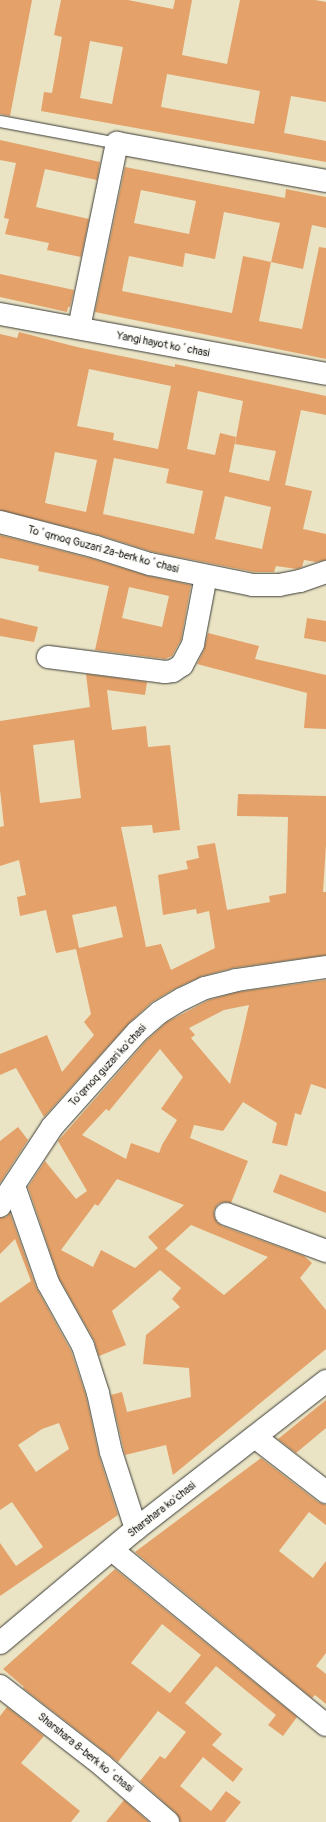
<!DOCTYPE html>
<html>
<head>
<meta charset="utf-8">
<style>
	body { margin:0 }
	#map { position:relative; width:326px; height:1822px; overflow:hidden; background:#eae4c5; font-family:Pangolin,sans-serif }
	div>[style] { position:absolute }
	[style*='--x'] { left:calc(var(--x)*1px); top:calc(var(--y)*1px); width:calc(var(--w)*1px); rotate:calc(var(--a)*1deg) }
	.building>* { inset:0; background:#e4a169 }
	.roads { filter:drop-shadow(0 0 1px #3b3a35) drop-shadow(0 0 1px #3b3a35) }
	.service>* { height:11px; margin:-5.5px; padding:0 5.5px; transform-origin:5.5px; border-radius:5.5px; background:#fff }
	.minor>* { height:22px; margin:-11px; padding:0 11px; transform-origin:11px; border-radius:11px; background:#fff }
	.tertiary>* { height:22px; margin:-11px; padding:0 11px; transform-origin:11px; border-radius:11px; background:#fff }
	span { translate:-50% -50%; white-space:nowrap; text-align:center; line-height:1.15; -webkit-text-stroke:3px #fdfcf7; paint-order:stroke }
	.street-label { font-size:11px; color:#1c1c1c }
</style>
</head>
<body>
<div id="map">
	<div class="building">
		<div style="clip-path:polygon(0 0,32px 0,10px 116px,0 114px)"></div>
		<div style="clip-path:polygon(evenodd,61px 0,128px 0,173px 9px,175px 0,192px 0,182px 55px,227px 64px,240px 0,315px 0,326px 2px,326px 102px,291px 96px,284px 133px,326px 141px,326px 162px,41px 111px,44px 92px,52px 93px,62px 37px,54px 35px,61px 0,90px 41px,123px 47px,112px 104px,80px 98px,90px 41px,61px 0,167px 74px,260px 91px,254px 124px,161px 107px,167px 74px)"></div>
		<div style="clip-path:polygon(0 140px,100px 162px,97px 180px,45px 169px,36px 207px,89px 219px,81px 257px,47px 250px,49px 243px,5px 234px,9px 219px,4px 218px,16px 163px,0 160px)"></div>
		<div style="clip-path:polygon(evenodd,125px 167px,285px 198px,286px 189px,326px 197px,326px 228px,312px 225px,303px 269px,271px 262px,259px 321px,302px 329px,319px 247px,326px 248px,326px 359px,95px 312px,125px 167px,141px 190px,196px 201px,189px 234px,134px 223px,141px 190px,125px 167px,224px 212px,280px 223px,271px 262px,243px 256px,232px 313px,122px 291px,129px 256px,183px 267px,185px 253px,215px 259px,224px 212px)"></div>
		<div style="clip-path:polygon(0 274px,74px 290px,70px 307px,68px 307px,67px 312px,0 297px)"></div>
		<div style="clip-path:polygon(evenodd,19px 332px,77px 347px,175px 367px,175px 364px,326px 396px,326px 415px,301px 410px,285px 485px,312px 491px,303px 529px,326px 534px,326px 560px,316px 562px,304px 560px,302px 567px,297px 569px,276px 566px,274px 572px,254px 572px,153px 552px,99px 535px,0 510px,0 334px,17px 338px,19px 332px,89px 369px,171px 386px,158px 449px,113px 440px,114px 433px,77px 426px,89px 369px,19px 332px,198px 391px,243px 401px,235px 444px,276px 451px,269px 481px,229px 472px,236px 437px,220px 433px,215px 455px,187px 449px,198px 391px,19px 332px,55px 452px,97px 460px,86px 512px,45px 503px,55px 452px,19px 332px,114px 458px,169px 469px,166px 483px,203px 491px,194px 534px,103px 514px,114px 458px,19px 332px,225px 496px,271px 507px,262px 549px,215px 539px,225px 496px)"></div>
		<div style="clip-path:polygon(evenodd,0 535px,93px 559px,148px 576px,191px 585px,181px 640px,172px 656px,165px 659px,95px 650px,109px 586px,38px 571px,39px 566px,0 558px,0 535px,129px 587px,169px 596px,162px 627px,122px 618px,129px 587px)"></div>
		<div style="clip-path:polygon(0 618px,38px 627px,34px 642px,0 636px)"></div>
		<div style="clip-path:polygon(307px 618px,326px 621px,326px 642px,304px 638px)"></div>
		<div style="clip-path:polygon(208px 633px,259px 646px,255px 659px,326px 675px,326px 729px,304px 728px,307px 693px,197px 664px,204px 650px)"></div>
		<div style="clip-path:polygon(evenodd,86px 674px,147px 682px,145px 695px,107px 690px,112px 730px,146px 726px,148px 747px,170px 745px,180px 830px,153px 833px,152px 825px,121px 827px,146px 947px,161px 944px,171px 970px,215px 948px,209px 911px,197px 914px,196px 909px,163px 915px,158px 875px,188px 869px,186px 861px,199px 858px,197px 846px,215px 843px,227px 910px,270px 902px,269px 896px,286px 893px,288px 817px,237px 816px,238px 794px,326px 796px,326px 845px,323px 892px,326px 892px,326px 955px,233px 968px,202px 976px,176px 988px,152px 1002px,129px 1023px,44px 1117px,16px 1068px,0 1075px,0 1054px,47px 1035px,62px 1072px,94px 1035px,84px 1022px,91px 1014px,76px 949px,56px 953px,46px 910px,20px 916px,17px 897px,26px 895px,19px 860px,0 866px,0 827px,4px 826px,0 790px,0 721px,90px 707px,86px 674px,74px 740px,81px 798px,40px 803px,33px 745px,74px 740px,86px 674px,116px 906px,123px 937px,79px 948px,72px 915px,116px 906px)"></div>
		<div style="clip-path:polygon(evenodd,326px 980px,326px 1089px,311px 1084px,301px 1115px,295px 1113px,287px 1146px,272px 1143px,277px 1123px,243px 1102px,223px 1131px,194px 1125px,190px 1138px,248px 1161px,231px 1203px,224px 1202px,218px 1204px,214px 1210px,214px 1216px,217px 1222px,222px 1226px,304px 1256px,312px 1263px,300px 1278px,326px 1310px,326px 1349px,173px 1475px,166px 1445px,125px 1455px,111px 1395px,122px 1392px,127px 1412px,191px 1397px,189px 1368px,143px 1364px,146px 1335px,180px 1307px,172px 1299px,181px 1288px,160px 1270px,112px 1311px,126px 1345px,99px 1356px,94px 1340px,59px 1278px,28px 1187px,45px 1161px,76px 1199px,87px 1191px,58px 1141px,146px 1041px,167px 1022px,209px 1000px,238px 992px,326px 980px,249px 1005px,241px 1040px,230px 1084px,191px 1038px,195px 1035px,189px 1028px,224px 1010px,249px 1005px,326px 980px,160px 1049px,183px 1077px,161px 1109px,177px 1120px,162px 1145px,159px 1153px,131px 1143px,126px 1159px,82px 1135px,106px 1109px,109px 1111px,160px 1049px,326px 980px,117px 1179px,184px 1205px,148px 1237px,158px 1248px,135px 1268px,101px 1250px,93px 1267px,61px 1250px,95px 1204px,98px 1206px,117px 1179px,326px 980px,191px 1225px,268px 1257px,224px 1295px,165px 1249px,191px 1225px)"></div>
		<div style="clip-path:polygon(18px 1127px,28px 1140px,0 1183px,0 1141px)"></div>
		<div style="clip-path:polygon(280px 1174px,326px 1192px,326px 1213px,273px 1192px)"></div>
		<div style="clip-path:polygon(evenodd,10px 1213px,36px 1287px,71px 1351px,86px 1396px,99px 1456px,118px 1515px,0 1596px,0 1543px,16px 1566px,43px 1547px,12px 1502px,0 1510px,0 1303px,31px 1281px,15px 1239px,0 1254px,0 1218px,6px 1217px,10px 1213px,59px 1423px,69px 1449px,36px 1472px,18px 1445px,42px 1429px,59px 1423px)"></div>
		<div style="clip-path:polygon(326px 1400px,326px 1428px,296px 1453px,278px 1439px)"></div>
		<div style="clip-path:polygon(261px 1458px,318px 1502px,326px 1505px,326px 1525px,309px 1512px,279px 1551px,313px 1578px,326px 1561px,326px 1653px,316px 1666px,326px 1674px,326px 1704px,315px 1695px,312px 1698px,135px 1552px)"></div>
		<div style="clip-path:polygon(evenodd,115px 1569px,297px 1717px,283px 1736px,268px 1725px,276px 1715px,216px 1666px,185px 1703px,222px 1734px,212px 1745px,243px 1769px,233px 1782px,203px 1757px,180px 1786px,211px 1811px,226px 1791px,241px 1802px,225px 1822px,180px 1822px,176px 1813px,140px 1781px,160px 1756px,165px 1759px,186px 1732px,158px 1711px,118px 1762px,23px 1688px,24px 1687px,3px 1669px,115px 1569px,162px 1624px,201px 1655px,170px 1693px,131px 1663px,162px 1624px)"></div>
		<div style="clip-path:polygon(7px 1707px,44px 1736px,21px 1763px,80px 1811px,71px 1822px,0 1822px,0 1716px)"></div>
		<div style="clip-path:polygon(124px 1800px,149px 1822px,106px 1822px)"></div>
	</div>
	<div class="roads">
		<div class="service">
			<div style="--x:0;--y:121;--w:119;--a:10.6"></div>
		</div>
		<div class="minor">
			<div style="--x:0;--y:314;--w:331;--a:10.4"></div>
			<div style="--x:79;--y:328;--w:189;--a:-78.4"></div>
			<div style="--x:117;--y:143;--w:212;--a:10.3"></div>
			<div style="--x:0;--y:522;--w:99;--a:14.6"></div>
			<div style="--x:96;--y:547;--w:57;--a:17.5"></div>
			<div style="--x:150;--y:564;--w:105;--a:11.5"></div>
			<div style="--x:253;--y:585;--w:26;--a:0"></div>
			<div style="--x:279;--y:585;--w:21;--a:-11"></div>
			<div style="--x:300;--y:581;--w:28;--a:-19"></div>
			<div style="--x:48;--y:657;--w:118;--a:7.3"></div>
			<div style="--x:165;--y:672;--w:8;--a:-7"></div>
			<div style="--x:173;--y:671;--w:11;--a:-34"></div>
			<div style="--x:182;--y:665;--w:24;--a:-62"></div>
			<div style="--x:193;--y:644;--w:69;--a:-79.2"></div>
			<div style="--x:14;--y:1186;--w:103;--a:70.7"></div>
			<div style="--x:48;--y:1283;--w:72;--a:60.9"></div>
			<div style="--x:83;--y:1346;--w:49;--a:72.3"></div>
			<div style="--x:98;--y:1393;--w:60;--a:77.6"></div>
			<div style="--x:111;--y:1452;--w:81;--a:72"></div>
			<div style="--x:0;--y:1206;--w:95;--a:-56.6"></div>
			<div style="--x:52;--y:1127;--w:127;--a:-48.2"></div>
			<div style="--x:137;--y:1032;--w:30;--a:-41"></div>
			<div style="--x:160;--y:1012;--w:26;--a:-31"></div>
			<div style="--x:182;--y:999;--w:25;--a:-26"></div>
			<div style="--x:205;--y:988;--w:32;--a:-14"></div>
			<div style="--x:236;--y:980;--w:91;--a:-8.2"></div>
			<div style="--x:226;--y:1214;--w:107;--a:20.3"></div>
			<div style="--x:255;--y:1437;--w:90;--a:37.8"></div>
			<div style="--x:112;--y:1550;--w:276;--a:39.3"></div>
			<div style="--x:0;--y:1686;--w:130;--a:37.8"></div>
			<div style="--x:103;--y:1766;--w:86;--a:40.7"></div>
		</div>
		<div class="tertiary">
			<div style="--x:0;--y:1643;--w:177;--a:-40"></div>
			<div style="--x:136;--y:1529;--w:241;--a:-37.9"></div>
		</div>
	</div>
	<div class="street-label">
		<span style="left:163px;top:345px;rotate:11deg">Yangi hayot koʻchasi</span>
		<span style="left:103px;top:550px;rotate:15deg">Toʻqmoq Guzari 2a-berk koʻchasi</span>
		<span style="left:108px;top:1066px;rotate:-47deg">To'qmoq guzari ko'chasi</span>
		<span style="left:162px;top:1510px;rotate:-38deg">Sharshara ko'chasi</span>
		<span style="left:85px;top:1753px;rotate:39deg">Sharshara 8-berk koʻchasi</span>
	</div>
</div>
</body>
</html>
